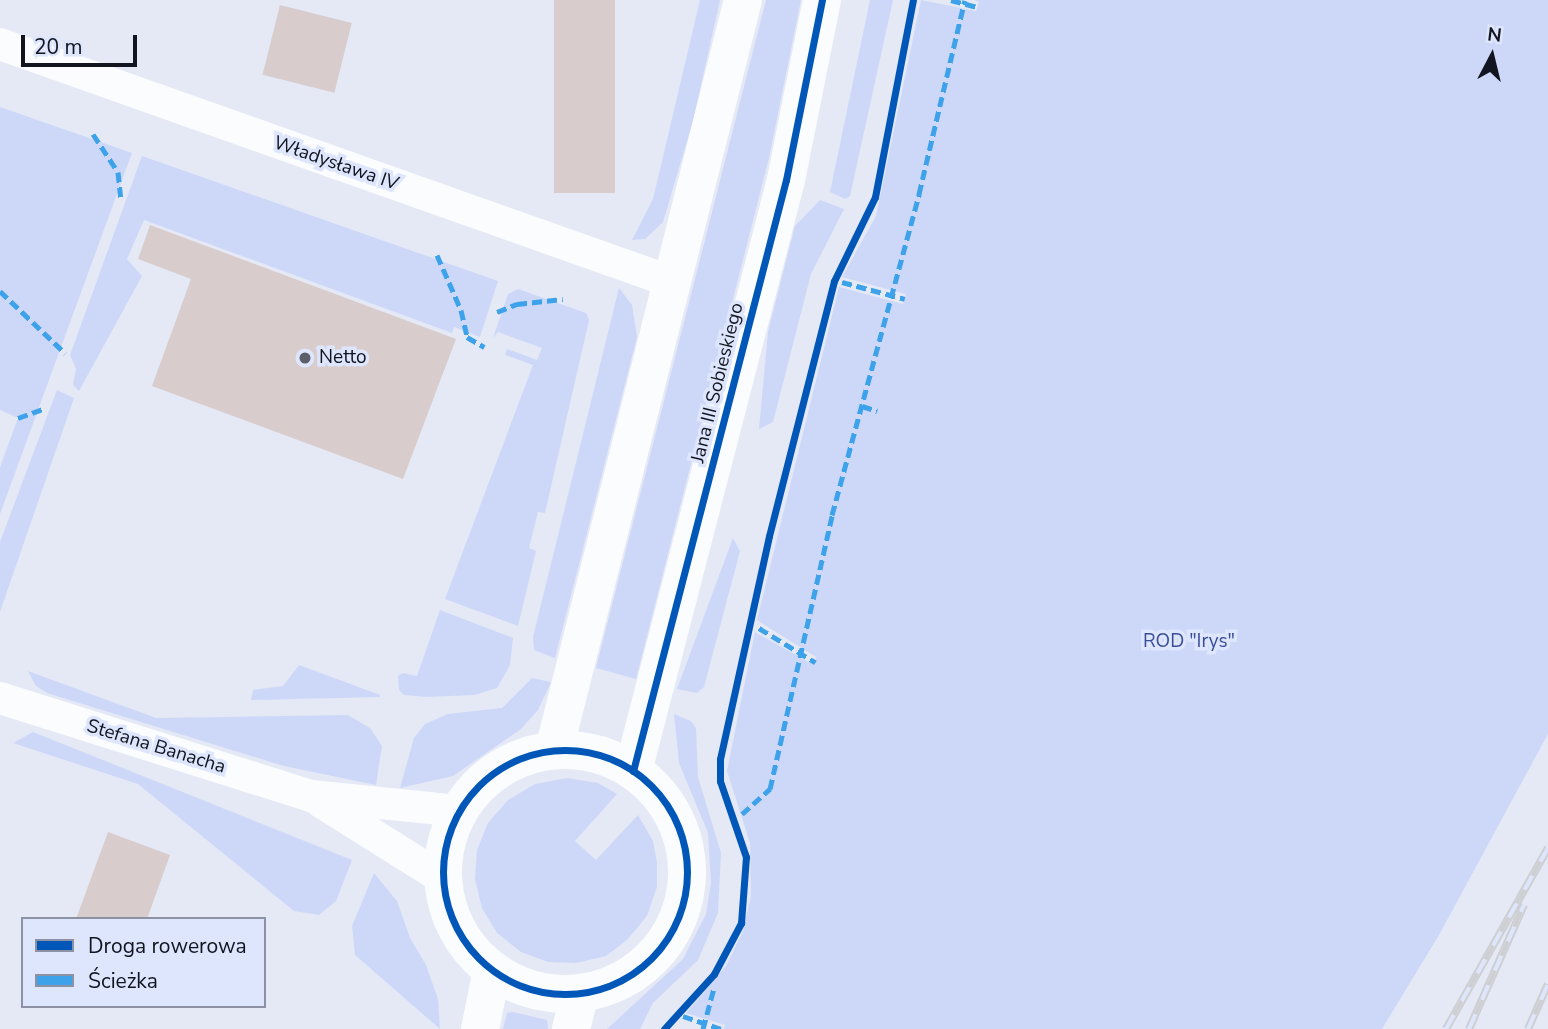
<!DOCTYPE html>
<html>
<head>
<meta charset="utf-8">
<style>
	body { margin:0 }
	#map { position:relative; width:1548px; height:1029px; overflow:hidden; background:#e4e9f5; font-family:"Nunito Sans",sans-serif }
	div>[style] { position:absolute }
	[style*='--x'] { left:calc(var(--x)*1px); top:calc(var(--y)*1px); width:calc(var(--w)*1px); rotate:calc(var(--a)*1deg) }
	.green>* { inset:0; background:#cdd8f9 }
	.building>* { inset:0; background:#d8cccd; transform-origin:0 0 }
	.minor>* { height:32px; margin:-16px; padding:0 16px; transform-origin:16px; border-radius:16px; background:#fbfcfe }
	.tertiary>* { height:38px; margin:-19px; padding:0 19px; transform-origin:19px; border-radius:19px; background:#fbfcfe }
	.tertiary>.ring { margin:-19px; padding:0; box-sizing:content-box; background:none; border:38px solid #fbfcfe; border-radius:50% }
	.rail>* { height:8px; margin-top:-4px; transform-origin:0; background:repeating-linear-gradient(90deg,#dde6fc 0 16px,#cecfd2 0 32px); box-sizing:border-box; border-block:2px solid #cecfd2 }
	.quiet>* { height:5px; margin-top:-2.5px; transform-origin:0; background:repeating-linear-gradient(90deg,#3da2ea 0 10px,transparent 0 15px) }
	.cycleway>* { height:7px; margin:-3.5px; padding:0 3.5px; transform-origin:3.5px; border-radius:3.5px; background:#0057b8 }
	.cycleway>.ring { margin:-3.5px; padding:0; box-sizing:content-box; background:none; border:7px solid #0057b8; border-radius:50% }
	.dots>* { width:19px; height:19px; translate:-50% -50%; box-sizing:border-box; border:4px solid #dde6fc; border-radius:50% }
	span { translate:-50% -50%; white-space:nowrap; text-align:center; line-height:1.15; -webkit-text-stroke:7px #dde6fc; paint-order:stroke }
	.street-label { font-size:19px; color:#12151f }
	.poi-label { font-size:19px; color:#12151f }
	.left { translate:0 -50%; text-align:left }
	.park-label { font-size:19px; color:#3a4e98 }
	.legend { position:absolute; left:21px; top:917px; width:245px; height:91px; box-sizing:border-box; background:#dde6fc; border:2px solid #8c92a4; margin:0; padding:9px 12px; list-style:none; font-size:21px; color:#12151f }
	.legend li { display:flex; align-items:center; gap:14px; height:35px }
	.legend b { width:35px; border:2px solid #8c92a4 }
	.north { position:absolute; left:1457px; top:21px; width:70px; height:70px; -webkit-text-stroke:5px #dde6fc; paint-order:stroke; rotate:7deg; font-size:19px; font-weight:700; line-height:28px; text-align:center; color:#12151f }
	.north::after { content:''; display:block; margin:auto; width:24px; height:32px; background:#12151f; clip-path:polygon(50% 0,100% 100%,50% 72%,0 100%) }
	.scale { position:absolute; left:21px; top:35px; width:116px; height:32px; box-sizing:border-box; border:4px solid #12151f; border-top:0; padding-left:9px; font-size:21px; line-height:24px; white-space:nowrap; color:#12151f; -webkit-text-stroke:5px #dde6fc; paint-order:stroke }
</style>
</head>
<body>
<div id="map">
	<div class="green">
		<div style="clip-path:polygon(700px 0,720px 0,693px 121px,663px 222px,645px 239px,632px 240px,653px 199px)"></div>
		<div style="clip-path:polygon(766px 0,801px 0,769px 158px,636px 679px,596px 668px)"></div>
		<div style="clip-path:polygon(870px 0,893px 0,850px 196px,845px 199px,830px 192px)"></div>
		<div style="clip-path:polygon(921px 0,976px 11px,979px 2px,974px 0,1548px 0,1548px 734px,1439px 935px,1382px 1029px,724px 1029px,725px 1025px,686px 1013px,726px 966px,743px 931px,751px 896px,750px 843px,727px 771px,755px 632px,814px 665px,816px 657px,757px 620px,839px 287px,903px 304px,906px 294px,842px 277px,876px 216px)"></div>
		<div style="clip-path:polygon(0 107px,132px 153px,0 514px,0 467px,18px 418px,0 410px)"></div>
		<div style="clip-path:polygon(142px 156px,498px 281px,480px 337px,454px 327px,452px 333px,144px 220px,127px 259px,142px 276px,79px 391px,73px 385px,76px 369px,70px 355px)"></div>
		<div style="clip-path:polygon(820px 200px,844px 209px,811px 274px,773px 422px,759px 429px,768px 332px,795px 226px)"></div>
		<div style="clip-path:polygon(619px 288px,632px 305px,637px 337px,555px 658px,534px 650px,533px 637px)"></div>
		<div style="clip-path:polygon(518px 289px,586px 313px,589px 320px,545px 513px,538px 512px,529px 548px,536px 551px,518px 626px,445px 599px,533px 365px,505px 355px,507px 349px,537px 360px,542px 348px,498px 332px,493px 338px,508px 294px)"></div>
		<div style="clip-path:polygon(57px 390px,74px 398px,0 612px,0 542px)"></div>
		<div style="clip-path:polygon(733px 538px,740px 551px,704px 687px,697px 693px,677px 689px)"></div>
		<div style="clip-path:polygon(440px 610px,513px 638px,510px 665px,497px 688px,474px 695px,426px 697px,404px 695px,399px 690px,398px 676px,403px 673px,417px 676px)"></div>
		<div style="clip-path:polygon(299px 665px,380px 695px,380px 697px,251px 700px,253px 690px,283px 686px)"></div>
		<div style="clip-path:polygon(28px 671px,156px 718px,348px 715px,370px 728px,382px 746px,376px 785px,284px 766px,47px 693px,36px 686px)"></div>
		<div style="clip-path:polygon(532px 678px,551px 682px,538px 710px,521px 729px,453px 776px,400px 788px,414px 738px,425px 724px,448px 714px,502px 708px)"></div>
		<div style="clip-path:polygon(674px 714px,691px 721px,696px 728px,698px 777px,721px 853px,718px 913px,698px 960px,653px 1003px,640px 1029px,607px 1029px,683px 959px,706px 914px,711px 883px,708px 833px,679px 763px)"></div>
		<div style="clip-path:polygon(33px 732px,352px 860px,336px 901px,319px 915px,294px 911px,138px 784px,13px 743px)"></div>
		<div style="clip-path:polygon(567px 778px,598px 783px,617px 794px,575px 841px,596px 860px,638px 815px,653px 841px,657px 863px,657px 887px,647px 916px,627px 940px,606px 956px,576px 963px,548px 962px,521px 952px,497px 933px,482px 908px,475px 879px,477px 850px,488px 823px,508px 800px,535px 784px)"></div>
		<div style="clip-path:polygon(374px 873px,397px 901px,410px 938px,426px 965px,438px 999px,440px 1029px,355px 955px,352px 926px)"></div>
		<div style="clip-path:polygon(513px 1012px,547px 1020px,548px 1029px,503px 1029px,507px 1013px)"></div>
	</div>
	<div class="building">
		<div style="left:554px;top:0;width:61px;height:193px"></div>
		<div style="left:280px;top:5px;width:74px;height:72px;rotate:14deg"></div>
		<div style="clip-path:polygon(150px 225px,456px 339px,403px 479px,152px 386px,191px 279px,138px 259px)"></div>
		<div style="clip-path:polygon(108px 832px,170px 855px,147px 919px,76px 919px)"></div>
	</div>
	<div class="minor">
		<div style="--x:0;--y:44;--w:713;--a:19.5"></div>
		<div style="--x:0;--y:698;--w:326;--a:17.5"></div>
		<div style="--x:311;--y:796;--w:148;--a:5.8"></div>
		<div style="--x:321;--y:802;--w:143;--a:32.1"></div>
	</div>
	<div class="tertiary">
		<div class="ring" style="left:443px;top:750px;width:206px;height:206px"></div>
		<div style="--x:554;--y:750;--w:773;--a:-75.86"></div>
		<div style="--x:633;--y:771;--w:610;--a:-75.49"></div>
		<div style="--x:786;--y:180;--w:184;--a:-78.7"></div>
		<div style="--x:480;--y:1029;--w:60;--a:-78.5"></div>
		<div style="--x:571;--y:1029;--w:36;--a:-76"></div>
	</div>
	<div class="rail">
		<div style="--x:1446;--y:1029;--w:208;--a:-60.6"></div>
		<div style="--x:1469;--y:1029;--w:136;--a:-66.1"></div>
		<div style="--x:1528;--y:1029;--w:49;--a:-66"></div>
	</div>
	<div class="quiet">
		<div style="--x:951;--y:0;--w:27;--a:15"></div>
		<div style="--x:93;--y:134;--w:45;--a:56.7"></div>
		<div style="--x:118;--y:172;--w:28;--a:84"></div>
		<div style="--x:437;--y:255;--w:60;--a:66.4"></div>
		<div style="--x:461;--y:310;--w:28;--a:77"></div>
		<div style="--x:467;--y:337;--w:20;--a:30"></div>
		<div style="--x:842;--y:282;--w:65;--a:15.1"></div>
		<div style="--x:0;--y:291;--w:90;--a:43.6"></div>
		<div style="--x:497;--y:312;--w:22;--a:-22"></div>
		<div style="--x:517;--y:304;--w:46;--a:-6.2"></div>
		<div style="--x:862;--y:406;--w:16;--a:18"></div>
		<div style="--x:18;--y:418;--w:29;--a:-20"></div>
		<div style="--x:759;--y:628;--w:66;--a:31.3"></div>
		<div style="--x:742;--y:814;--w:38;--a:-42"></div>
		<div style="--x:770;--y:789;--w:281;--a:-77.2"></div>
		<div style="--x:832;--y:515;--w:333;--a:-74.8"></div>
		<div style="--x:919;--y:194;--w:199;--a:-76.7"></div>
		<div style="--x:683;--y:1016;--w:40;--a:18.9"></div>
		<div style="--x:703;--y:1029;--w:42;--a:-75"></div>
	</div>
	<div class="cycleway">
		<div class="ring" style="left:443px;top:750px;width:237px;height:237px"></div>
		<div style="--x:633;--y:771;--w:610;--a:-75.49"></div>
		<div style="--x:786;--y:180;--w:184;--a:-78.7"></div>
		<div style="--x:664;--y:1029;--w:74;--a:-47.7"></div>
		<div style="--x:714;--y:974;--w:58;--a:-62.1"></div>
		<div style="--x:741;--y:923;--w:66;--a:-85.7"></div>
		<div style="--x:746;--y:857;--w:80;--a:-108.9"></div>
		<div style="--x:720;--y:781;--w:22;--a:-90"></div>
		<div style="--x:720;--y:759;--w:228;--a:-77.6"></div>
		<div style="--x:769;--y:536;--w:263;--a:-75.7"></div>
		<div style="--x:834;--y:281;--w:93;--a:-64"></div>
		<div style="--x:875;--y:197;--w:201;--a:-79.1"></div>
	</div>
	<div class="dots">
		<div style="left:305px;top:358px;background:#5c5f6a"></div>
	</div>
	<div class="street-label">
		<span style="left:336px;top:164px;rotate:19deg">Władysława IV</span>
		<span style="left:718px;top:383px;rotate:-76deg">Jana III Sobieskiego</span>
		<span style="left:156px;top:747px;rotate:17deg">Stefana Banacha</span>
	</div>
	<div class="poi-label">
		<span class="left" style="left:319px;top:358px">Netto</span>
	</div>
	<div class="park-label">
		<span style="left:1189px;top:642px">ROD "Irys"</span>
	</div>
	<ul class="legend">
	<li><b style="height:9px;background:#0057b8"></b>Droga rowerowa</li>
	<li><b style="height:9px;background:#3da2ea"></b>Ścieżka</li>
	</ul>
	<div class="north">N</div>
	<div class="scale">20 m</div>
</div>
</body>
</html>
